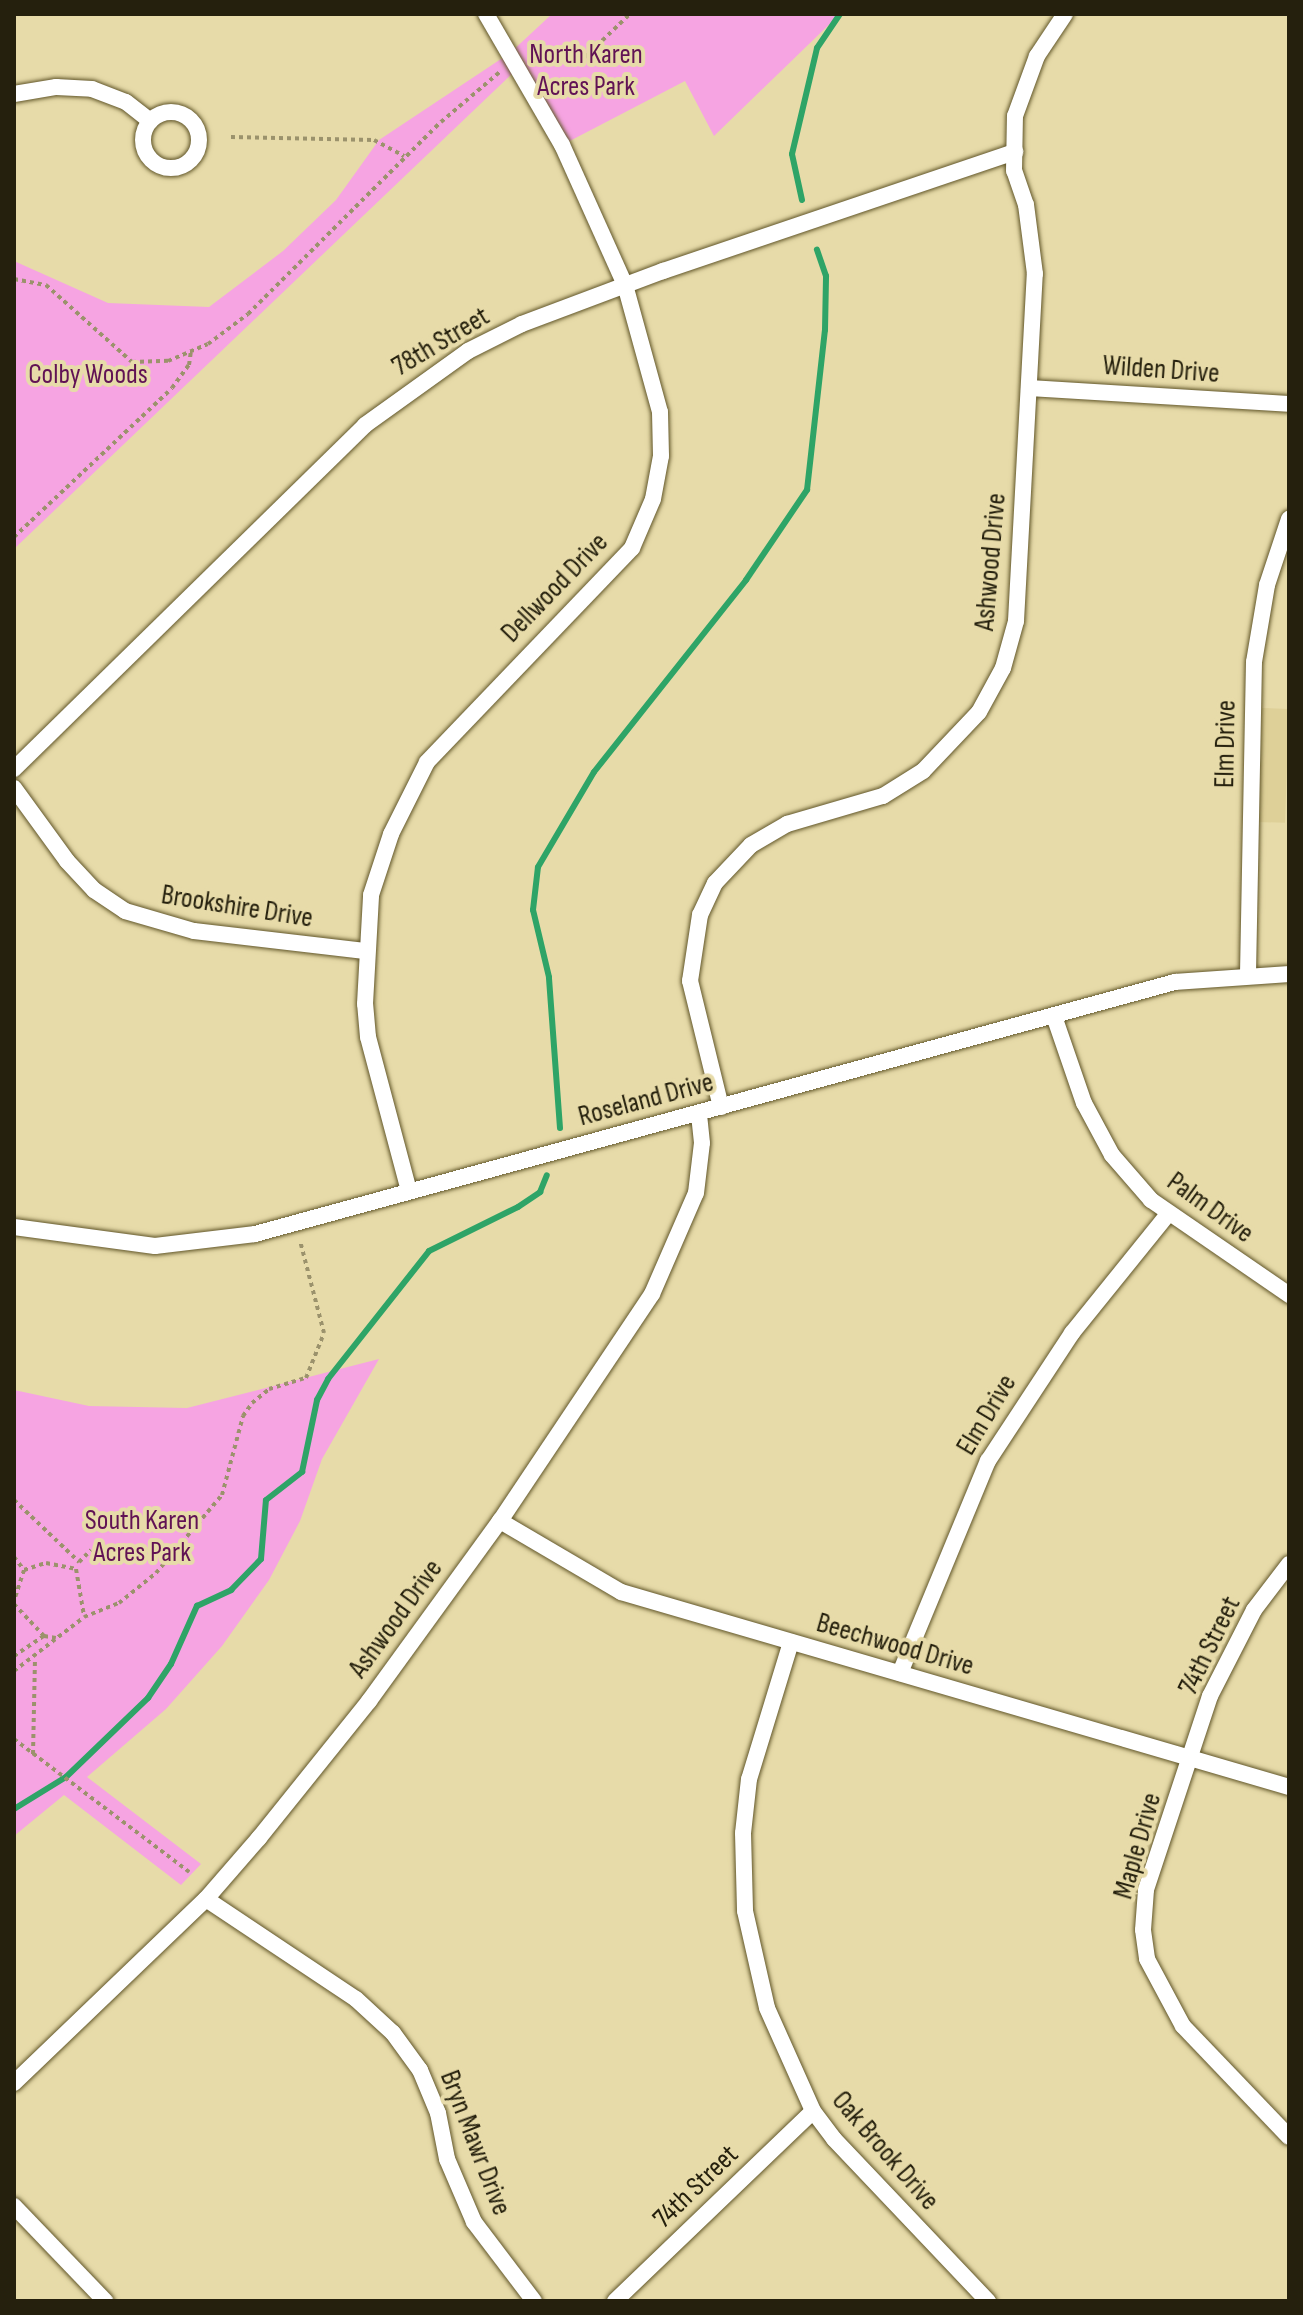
<!DOCTYPE html>
<html>
<head>
<meta charset="utf-8">
<style>
	body { margin:0 }
	#map { position:relative; width:1303px; height:2315px; overflow:hidden; background:#e7dba9; font-family:"Sofia Sans Condensed",sans-serif }
	div>[style] { position:absolute }
	[style*='--x'] { left:calc(var(--x)*1px); top:calc(var(--y)*1px); width:calc(var(--w)*1px); rotate:calc(var(--a)*1deg) }
	.built>* { inset:0; background:#ded098; transform-origin:0 0 }
	.green>* { inset:0; background:#f6a4e2 }
	.stream>* { height:6px; margin:-3px; padding:0 3px; transform-origin:3px; border-radius:3px; background:#2ea467 }
	.path>* { height:4px; margin-top:-2px; transform-origin:0; background:repeating-linear-gradient(90deg,#9b926c 0 4px,transparent 0 8px) }
	.roads { filter:drop-shadow(0 0 2px #615629) drop-shadow(0 0 2px #615629) }
	.minor>* { height:16px; margin:-8px; padding:0 8px; transform-origin:8px; border-radius:8px; background:#fff }
	.minor>.ring { margin:-8px; padding:0; box-sizing:content-box; background:none; border:16px solid #fff; border-radius:50% }
	span { translate:-50% -50%; white-space:nowrap; text-align:center; line-height:1.15; -webkit-text-stroke:8px #e7dba9; paint-order:stroke }
	.park-label { font-size:28px; color:#611254 }
	.street-label { font-size:28px; color:#25200d }
	.frame { position:absolute; inset:0; border:16px solid #25200d; pointer-events:none }
</style>
</head>
<body>
<div id="map">
	<div class="built">
		<div style="left:1262px;top:708px;width:27px;height:114px;rotate:2deg"></div>
	</div>
	<div class="green">
		<div style="clip-path:polygon(552px 14px,840px 14px,714px 136px,685px 81px,562px 145px,518px 68px,14px 549px,14px 261px,108px 303px,209px 307px,283px 251px,336px 200px,379px 140px,510px 53px)"></div>
		<div style="clip-path:polygon(379px 1359px,322px 1459px,300px 1521px,269px 1580px,222px 1646px,166px 1709px,87px 1777px,201px 1864px,181px 1885px,64px 1795px,14px 1836px,14px 1390px,89px 1406px,187px 1408px)"></div>
	</div>
	<div class="stream">
		<div style="--x:802;--y:200;--w:47;--a:-102.3"></div>
		<div style="--x:792;--y:154;--w:109;--a:-76.7"></div>
		<div style="--x:817;--y:48;--w:41;--a:-55.9"></div>
		<div style="--x:560;--y:1128;--w:151;--a:-94.2"></div>
		<div style="--x:549;--y:977;--w:69;--a:-103.4"></div>
		<div style="--x:533;--y:910;--w:43;--a:-83.4"></div>
		<div style="--x:538;--y:867;--w:110;--a:-59.5"></div>
		<div style="--x:594;--y:772;--w:245;--a:-51.6"></div>
		<div style="--x:746;--y:580;--w:109;--a:-55.9"></div>
		<div style="--x:807;--y:490;--w:161;--a:-83.6"></div>
		<div style="--x:825;--y:330;--w:54;--a:-88.9"></div>
		<div style="--x:826;--y:276;--w:28;--a:-109"></div>
		<div style="--x:14;--y:1809;--w:61;--a:-31.6"></div>
		<div style="--x:66;--y:1777;--w:114;--a:-43.9"></div>
		<div style="--x:148;--y:1698;--w:41;--a:-55.9"></div>
		<div style="--x:171;--y:1664;--w:64;--a:-65.9"></div>
		<div style="--x:197;--y:1606;--w:38;--a:-25"></div>
		<div style="--x:231;--y:1590;--w:43;--a:-45.9"></div>
		<div style="--x:261;--y:1559;--w:59;--a:-85.2"></div>
		<div style="--x:266;--y:1500;--w:46;--a:-37.9"></div>
		<div style="--x:302;--y:1472;--w:74;--a:-78.2"></div>
		<div style="--x:317;--y:1400;--w:24;--a:-62"></div>
		<div style="--x:328;--y:1379;--w:163;--a:-51.7"></div>
		<div style="--x:429;--y:1251;--w:99;--a:-26.3"></div>
		<div style="--x:518;--y:1207;--w:27;--a:-34"></div>
		<div style="--x:540;--y:1192;--w:18;--a:-68"></div>
	</div>
	<div class="path">
		<div style="--x:531;--y:58;--w:54;--a:-1.1"></div>
		<div style="--x:585;--y:57;--w:62;--a:-43.7"></div>
		<div style="--x:231;--y:137;--w:143;--a:1.2"></div>
		<div style="--x:374;--y:140;--w:34;--a:28"></div>
		<div style="--x:14;--y:279;--w:33;--a:11"></div>
		<div style="--x:46;--y:285;--w:115;--a:41.8"></div>
		<div style="--x:132;--y:362;--w:36;--a:-2"></div>
		<div style="--x:168;--y:361;--w:43;--a:-23"></div>
		<div style="--x:208;--y:344;--w:50;--a:-36.9"></div>
		<div style="--x:248;--y:314;--w:272;--a:-44.9"></div>
		<div style="--x:441;--y:122;--w:79;--a:-40.4"></div>
		<div style="--x:14;--y:537;--w:217;--a:-43.3"></div>
		<div style="--x:172;--y:388;--w:29;--a:-54"></div>
		<div style="--x:189;--y:365;--w:14;--a:-82"></div>
		<div style="--x:14;--y:1467;--w:32;--a:90"></div>
		<div style="--x:14;--y:1500;--w:90;--a:43.6"></div>
		<div style="--x:79;--y:1562;--w:17;--a:-45"></div>
		<div style="--x:14;--y:1557;--w:16;--a:52"></div>
		<div style="--x:24;--y:1570;--w:33;--a:108"></div>
		<div style="--x:24;--y:1570;--w:23;--a:-18"></div>
		<div style="--x:46;--y:1563;--w:31;--a:11"></div>
		<div style="--x:76;--y:1569;--w:48;--a:80.3"></div>
		<div style="--x:14;--y:1604;--w:44;--a:46.8"></div>
		<div style="--x:44;--y:1636;--w:12;--a:9"></div>
		<div style="--x:14;--y:1656;--w:36;--a:-34"></div>
		<div style="--x:14;--y:1671;--w:88;--a:-37.6"></div>
		<div style="--x:84;--y:1617;--w:38;--a:-22"></div>
		<div style="--x:119;--y:1603;--w:48;--a:-39"></div>
		<div style="--x:156;--y:1573;--w:102;--a:-49.8"></div>
		<div style="--x:222;--y:1495;--w:82;--a:-75.1"></div>
		<div style="--x:243;--y:1416;--w:16;--a:-55"></div>
		<div style="--x:252;--y:1403;--w:22;--a:-39"></div>
		<div style="--x:269;--y:1389;--w:39;--a:-17"></div>
		<div style="--x:306;--y:1378;--w:48;--a:-68.2"></div>
		<div style="--x:324;--y:1333;--w:95;--a:-104.6"></div>
		<div style="--x:14;--y:1739;--w:220;--a:37.2"></div>
		<div style="--x:33;--y:1754;--w:96;--a:-88.8"></div>
	</div>
	<div class="roads">
		<div class="minor">
			<div style="--x:14;--y:94;--w:43;--a:-9.5"></div>
			<div style="--x:56;--y:87;--w:36;--a:3"></div>
			<div style="--x:92;--y:89;--w:36;--a:21"></div>
			<div style="--x:126;--y:102;--w:31;--a:38"></div>
			<div class="ring" style="left:143px;top:112px;width:40px;height:40px"></div>
			<div style="--x:1029;--y:388;--w:260;--a:3.5"></div>
			<div style="--x:14;--y:769;--w:491;--a:-44.4"></div>
			<div style="--x:365;--y:425;--w:127;--a:-35.7"></div>
			<div style="--x:468;--y:351;--w:60;--a:-26.6"></div>
			<div style="--x:522;--y:324;--w:151;--a:-20.6"></div>
			<div style="--x:663;--y:271;--w:372;--a:-18.7"></div>
			<div style="--x:14;--y:788;--w:90;--a:54"></div>
			<div style="--x:67;--y:861;--w:40;--a:47"></div>
			<div style="--x:94;--y:890;--w:37;--a:34"></div>
			<div style="--x:125;--y:911;--w:72;--a:16.2"></div>
			<div style="--x:194;--y:931;--w:172;--a:6.7"></div>
			<div style="--x:1248;--y:974;--w:312;--a:-88.9"></div>
			<div style="--x:1254;--y:662;--w:78;--a:-80.4"></div>
			<div style="--x:1267;--y:585;--w:70;--a:-71.6"></div>
			<div style="--x:1055;--y:1019;--w:89;--a:71"></div>
			<div style="--x:1084;--y:1103;--w:59;--a:61.7"></div>
			<div style="--x:1112;--y:1155;--w:60;--a:49.1"></div>
			<div style="--x:1151;--y:1200;--w:168;--a:34.5"></div>
			<div style="--x:721;--y:1107;--w:130;--a:-103.8"></div>
			<div style="--x:690;--y:981;--w:67;--a:-81.4"></div>
			<div style="--x:700;--y:915;--w:35;--a:-65"></div>
			<div style="--x:715;--y:883;--w:52;--a:-46.5"></div>
			<div style="--x:751;--y:845;--w:42;--a:-30.3"></div>
			<div style="--x:787;--y:824;--w:100;--a:-16.3"></div>
			<div style="--x:883;--y:796;--w:47;--a:-32"></div>
			<div style="--x:923;--y:771;--w:81;--a:-46.5"></div>
			<div style="--x:979;--y:712;--w:50;--a:-61.4"></div>
			<div style="--x:1003;--y:668;--w:49;--a:-74.5"></div>
			<div style="--x:1016;--y:621;--w:348;--a:-86.9"></div>
			<div style="--x:1035;--y:274;--w:70;--a:-97.4"></div>
			<div style="--x:1026;--y:205;--w:36;--a:-109"></div>
			<div style="--x:1014;--y:171;--w:55;--a:-89"></div>
			<div style="--x:1015;--y:116;--w:64;--a:-69.9"></div>
			<div style="--x:1037;--y:56;--w:50;--a:-56.3"></div>
			<div style="--x:409;--y:1191;--w:159;--a:-104.9"></div>
			<div style="--x:368;--y:1037;--w:33;--a:-95"></div>
			<div style="--x:365;--y:1004;--w:109;--a:-86.8"></div>
			<div style="--x:371;--y:895;--w:64;--a:-71.8"></div>
			<div style="--x:391;--y:834;--w:80;--a:-63.4"></div>
			<div style="--x:427;--y:762;--w:296;--a:-46.2"></div>
			<div style="--x:632;--y:548;--w:53;--a:-66.8"></div>
			<div style="--x:653;--y:499;--w:44;--a:-79.5"></div>
			<div style="--x:661;--y:456;--w:44;--a:-91.3"></div>
			<div style="--x:660;--y:412;--w:132;--a:-105.4"></div>
			<div style="--x:625;--y:285;--w:154;--a:-114.2"></div>
			<div style="--x:562;--y:145;--w:151;--a:-120.1"></div>
			<div style="--x:14;--y:1227;--w:142;--a:7.7"></div>
			<div style="--x:155;--y:1246;--w:101;--a:-6.8"></div>
			<div style="--x:255;--y:1234;--w:954;--a:-15.32"></div>
			<div style="--x:1175;--y:982;--w:114;--a:-4"></div>
			<div style="--x:500;--y:1521;--w:140;--a:30.4"></div>
			<div style="--x:621;--y:1592;--w:696;--a:16.27"></div>
			<div style="--x:1289;--y:1564;--w:58;--a:127.3"></div>
			<div style="--x:1254;--y:1610;--w:97;--a:117.1"></div>
			<div style="--x:1210;--y:1696;--w:204;--a:108.3"></div>
			<div style="--x:1146;--y:1890;--w:40;--a:94.3"></div>
			<div style="--x:1143;--y:1930;--w:29;--a:82"></div>
			<div style="--x:1147;--y:1959;--w:76;--a:61.8"></div>
			<div style="--x:1183;--y:2026;--w:153;--a:46.3"></div>
			<div style="--x:791;--y:1642;--w:143;--a:107"></div>
			<div style="--x:749;--y:1779;--w:54;--a:96.3"></div>
			<div style="--x:743;--y:1833;--w:78;--a:88.5"></div>
			<div style="--x:745;--y:1911;--w:99;--a:77.2"></div>
			<div style="--x:767;--y:2008;--w:113;--a:65.9"></div>
			<div style="--x:813;--y:2111;--w:35;--a:53"></div>
			<div style="--x:834;--y:2139;--w:224;--a:46.5"></div>
			<div style="--x:900;--y:1673;--w:230;--a:-67.5"></div>
			<div style="--x:988;--y:1461;--w:153;--a:-56.7"></div>
			<div style="--x:1072;--y:1333;--w:154;--a:-51.1"></div>
			<div style="--x:206;--y:1899;--w:180;--a:33.7"></div>
			<div style="--x:356;--y:1999;--w:50;--a:42.6"></div>
			<div style="--x:393;--y:2033;--w:46;--a:53.9"></div>
			<div style="--x:420;--y:2070;--w:47;--a:67.3"></div>
			<div style="--x:438;--y:2113;--w:47;--a:78.9"></div>
			<div style="--x:447;--y:2159;--w:69;--a:66.8"></div>
			<div style="--x:474;--y:2222;--w:99;--a:52.8"></div>
			<div style="--x:14;--y:2083;--w:266;--a:-43.8"></div>
			<div style="--x:206;--y:1899;--w:81;--a:-49"></div>
			<div style="--x:259;--y:1838;--w:176;--a:-51.2"></div>
			<div style="--x:369;--y:1701;--w:223;--a:-54"></div>
			<div style="--x:500;--y:1521;--w:273;--a:-56.2"></div>
			<div style="--x:652;--y:1294;--w:110;--a:-66.5"></div>
			<div style="--x:696;--y:1193;--w:50;--a:-83.2"></div>
			<div style="--x:702;--y:1143;--w:29;--a:-96"></div>
			<div style="--x:14;--y:2206;--w:132;--a:46.2"></div>
			<div style="--x:615;--y:2301;--w:274;--a:-43.8"></div>
		</div>
	</div>
	<div class="park-label">
		<span style="left:586px;top:71px">North Karen<br>Acres Park</span>
		<span style="left:88px;top:375px">Colby Woods</span>
		<span style="left:142px;top:1537px">South Karen<br>Acres Park</span>
	</div>
	<div class="street-label">
		<span style="left:441px;top:342px;rotate:-31deg">78th Street</span>
		<span style="left:1161px;top:370px;rotate:4deg">Wilden Drive</span>
		<span style="left:991px;top:562px;rotate:-85deg">Ashwood Drive</span>
		<span style="left:555px;top:588px;rotate:-46deg">Dellwood Drive</span>
		<span style="left:1226px;top:744px;rotate:-89deg">Elm Drive</span>
		<span style="left:237px;top:907px;rotate:9deg">Brookshire Drive</span>
		<span style="left:646px;top:1100px;rotate:-15deg">Roseland Drive</span>
		<span style="left:1210px;top:1208px;rotate:36deg">Palm Drive</span>
		<span style="left:987px;top:1415px;rotate:-59deg">Elm Drive</span>
		<span style="left:396px;top:1619px;rotate:-54deg">Ashwood Drive</span>
		<span style="left:895px;top:1645px;rotate:16deg">Beechwood Drive</span>
		<span style="left:1210px;top:1646px;rotate:-64deg">74th Street</span>
		<span style="left:1138px;top:1846px;rotate:-74deg">Maple Drive</span>
		<span style="left:475px;top:2143px;rotate:69deg">Bryn Mawr Drive</span>
		<span style="left:885px;top:2151px;rotate:49deg">Oak Brook Drive</span>
		<span style="left:696px;top:2187px;rotate:-44deg">74th Street</span>
	</div>
	<div class="frame"></div>
</div>
</body>
</html>
